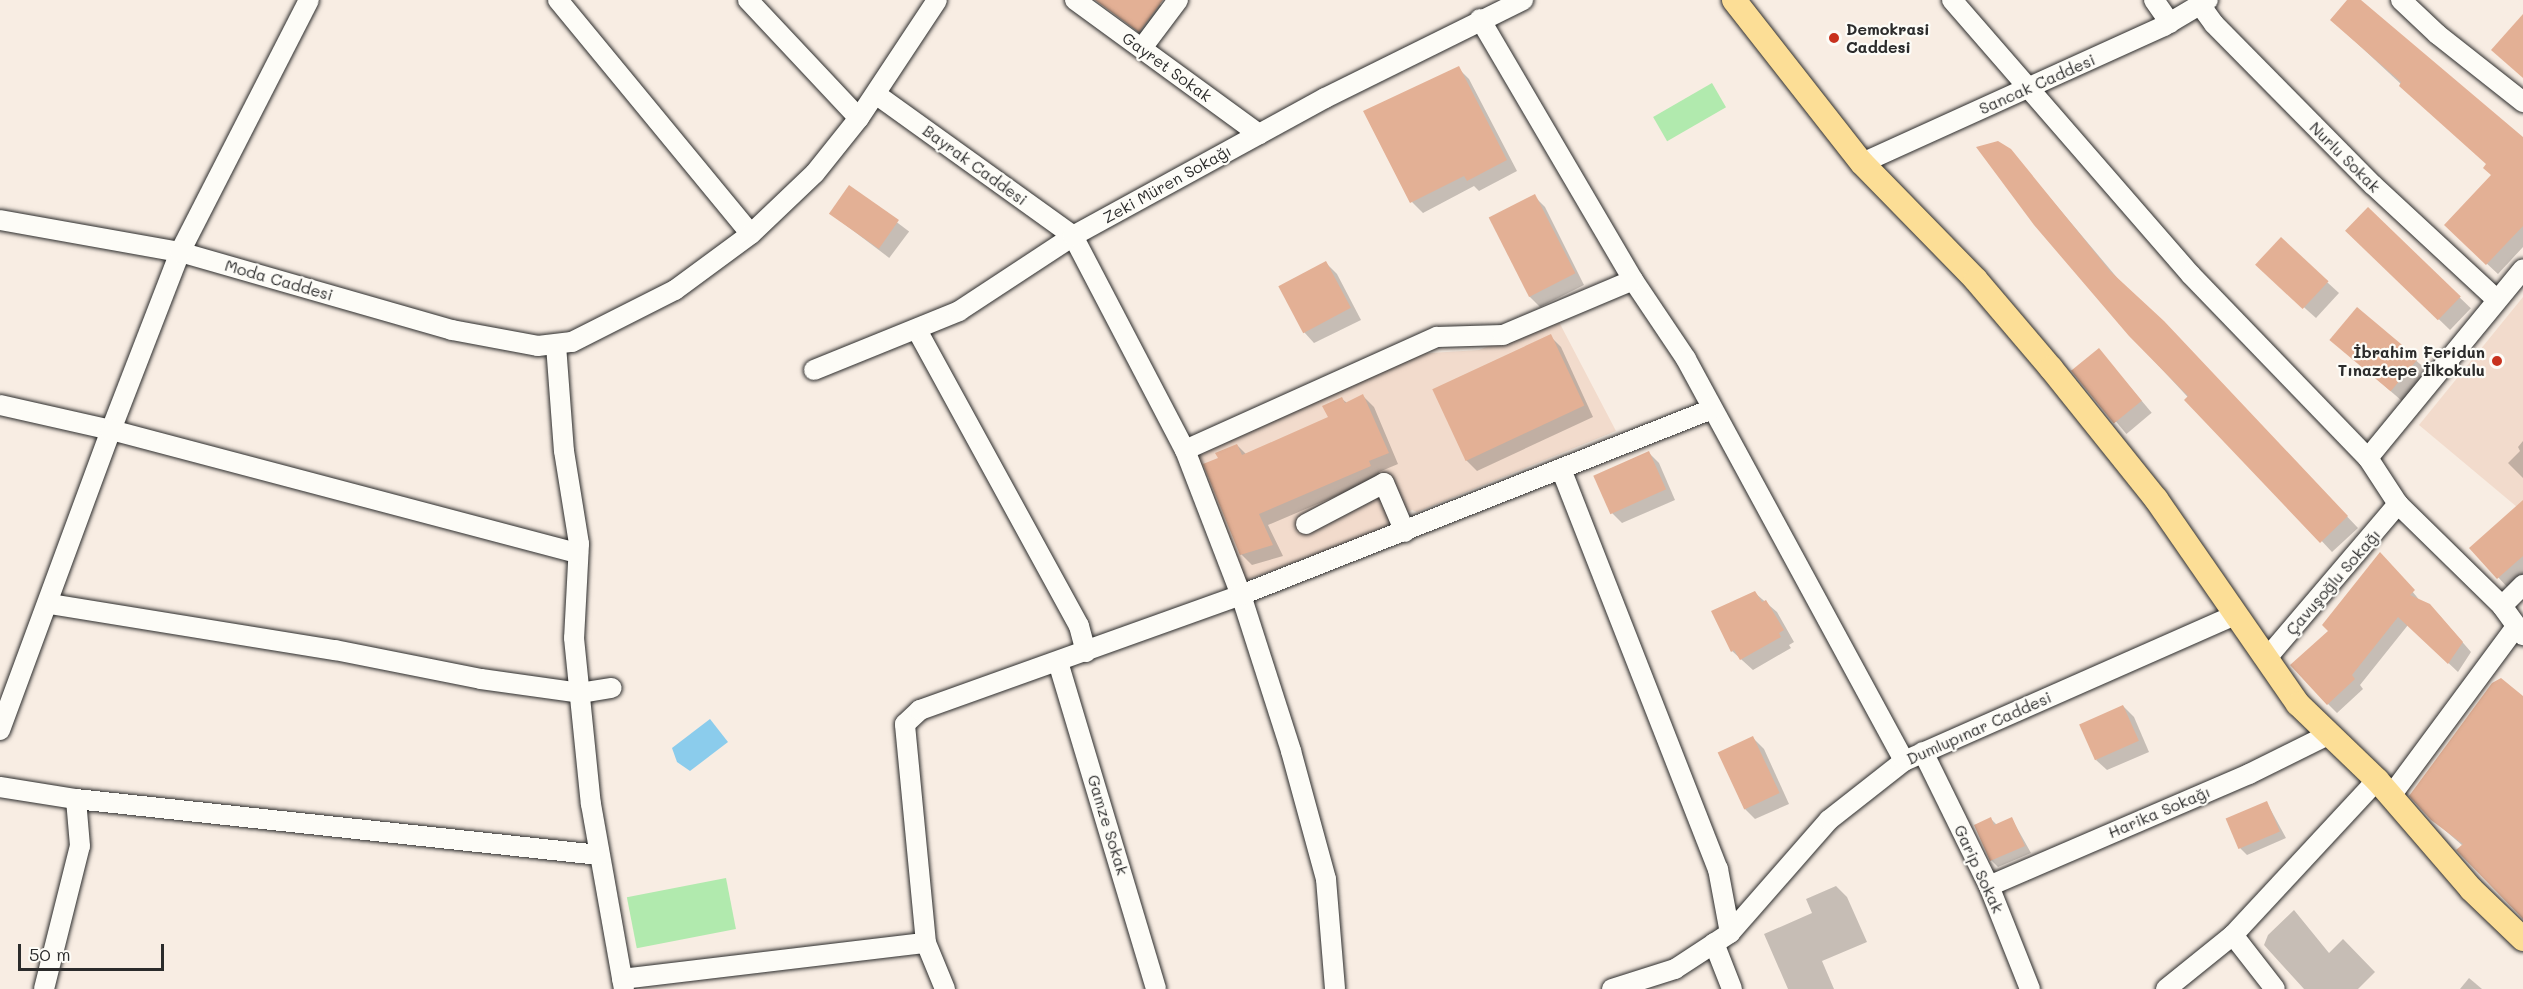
<!DOCTYPE html>
<html>
<head>
<meta charset="utf-8">
<style>
	body { margin:0 }
	#map { position:relative; width:2523px; height:989px; overflow:hidden; background:#f8ede3; font-family:Mali,sans-serif }
	div>[style] { position:absolute }
	[style*='--x'] { left:calc(var(--x)*1px); top:calc(var(--y)*1px); width:calc(var(--w)*1px); rotate:calc(var(--a)*1deg) }
	.built>* { inset:0; background:#f2dbcc }
	.green>* { inset:0; background:#b1eaae; transform-origin:0 0 }
	.water>* { inset:0; background:#8bccec }
	.shadow>* { inset:0; background:#0003; transform-origin:0 0 }
	.building>* { inset:0; background:#e3b095; transform-origin:0 0 }
	.roads { filter:drop-shadow(0 0 2px #2b2b2b) drop-shadow(0 0 2px #2b2b2b) }
	.minor>* { height:20px; margin:-10px; padding:0 10px; transform-origin:10px; border-radius:10px; background:#fdfcf7 }
	.major>* { height:24px; margin:-12px; padding:0 12px; transform-origin:12px; border-radius:12px; background:#fcde96 }
	.dots>* { width:16px; height:16px; translate:-50% -50%; box-sizing:border-box; border:3px solid #fdfcf7; border-radius:50% }
	span { translate:-50% -50%; white-space:nowrap; text-align:center; line-height:1.15; -webkit-text-stroke:4.5px #fdfcf7; paint-order:stroke }
	.poi-label { font-size:16px; color:#2b2b2b; font-weight:700 }
	.left { translate:0 -50%; text-align:left }
	.right { translate:-100% -50%; text-align:right }
	.street-label { font-size:16px; color:#2b2b2b }
	.scale { position:absolute; left:18px; top:944px; width:146px; height:27px; box-sizing:border-box; border:3px solid #2b2b2b; border-top:0; padding-left:8px; font-size:18px; line-height:21px; white-space:nowrap; color:#2b2b2b; -webkit-text-stroke:4px #fdfcf7; paint-order:stroke }
</style>
</head>
<body>
<div id="map">
	<div class="built">
		<div style="clip-path:polygon(2523px 297px,2523px 512px,2419px 425px)"></div>
		<div style="clip-path:polygon(1550px 321px,1559px 322px,1616px 431px,1417px 512px,1412px 510px,1396px 517px,1390px 527px,1242px 582px,1190px 460px,1414px 354px,1479px 350px)"></div>
	</div>
	<div class="green">
		<div style="left:1712px;top:83px;width:28px;height:68px;rotate:60deg"></div>
		<div style="left:726px;top:878px;width:52px;height:101px;rotate:79deg"></div>
	</div>
	<div class="water">
		<div style="clip-path:polygon(710px 719px,728px 742px,690px 771px,677px 762px,672px 748px)"></div>
	</div>
	<div class="shadow">
		<div style="clip-path:polygon(1096px 0,1155px 0,1171px 14px,1151px 42px)"></div>
		<div style="clip-path:polygon(2349px 0,2359px 0,2523px 140px,2523px 247px,2498px 274px,2456px 235px,2493px 176px,2488px 165px,2332px 20px)"></div>
		<div style="clip-path:polygon(1458px 68px,1469px 79px,1517px 171px,1479px 191px,1474px 186px,1423px 213px,1412px 202px)"></div>
		<div style="clip-path:polygon(2010px 150px,2119px 280px,2174px 334px,2358px 528px,2332px 552px,2130px 335px)"></div>
		<div style="left:850px;top:187px;width:74px;height:33px;rotate:37deg"></div>
		<div style="clip-path:polygon(1534px 196px,1545px 207px,1584px 285px,1540px 307px,1529px 296px)"></div>
		<div style="left:2368px;top:209px;width:143px;height:30px;rotate:44deg"></div>
		<div style="clip-path:polygon(2281px 240px,2339px 293px,2316px 318px,2269px 276px)"></div>
		<div style="clip-path:polygon(1326px 263px,1337px 274px,1361px 320px,1314px 343px,1304px 332px)"></div>
		<div style="clip-path:polygon(2357px 309px,2428px 371px,2402px 401px,2342px 349px)"></div>
		<div style="clip-path:polygon(1550px 336px,1561px 347px,1593px 417px,1477px 471px,1466px 460px)"></div>
		<div style="left:2099px;top:350px;width:82px;height:33px;rotate:50deg"></div>
		<div style="clip-path:polygon(1363px 396px,1374px 407px,1398px 464px,1379px 472px,1381px 477px,1268px 525px,1283px 556px,1252px 565px,1241px 554px,1220px 459px,1237px 445px,1246px 454px,1330px 418px,1342px 399px,1347px 403px)"></div>
		<div style="clip-path:polygon(2523px 441px,2523px 478px,2508px 463px,2520px 451px,2518px 447px)"></div>
		<div style="clip-path:polygon(1648px 452px,1659px 463px,1675px 500px,1622px 523px,1611px 512px)"></div>
		<div style="clip-path:polygon(2523px 502px,2523px 576px,2509px 589px,2471px 548px)"></div>
		<div style="clip-path:polygon(2389px 563px,2421px 602px,2439px 615px,2471px 652px,2458px 672px,2408px 625px,2360px 685px,2363px 689px,2337px 713px,2328px 704px,2330px 631px)"></div>
		<div style="clip-path:polygon(1755px 593px,1777px 612px,1794px 642px,1789px 645px,1791px 648px,1753px 670px,1732px 651px,1713px 612px)"></div>
		<div style="clip-path:polygon(2523px 699px,2523px 919px,2463px 846px,2432px 819px)"></div>
		<div style="clip-path:polygon(2123px 706px,2134px 717px,2149px 752px,2107px 770px,2096px 760px)"></div>
		<div style="clip-path:polygon(1753px 738px,1764px 749px,1789px 804px,1755px 819px,1744px 808px,1719px 753px)"></div>
		<div style="clip-path:polygon(2267px 803px,2286px 838px,2247px 855px,2240px 848px)"></div>
		<div style="clip-path:polygon(1991px 819px,1997px 825px,2012px 819px,2031px 853px,1998px 867px,1991px 860px)"></div>
		<div style="clip-path:polygon(1836px 886px,1847px 897px,1867px 942px,1822px 961px,1834px 989px,1788px 989px,1764px 934px,1812px 913px,1806px 899px)"></div>
		<div style="clip-path:polygon(2294px 910px,2329px 953px,2343px 939px,2375px 972px,2358px 989px,2304px 989px,2264px 945px,2268px 935px)"></div>
		<div style="clip-path:polygon(2469px 978px,2482px 989px,2460px 989px)"></div>
	</div>
	<div class="building">
		<div style="clip-path:polygon(1095px 0,1163px 0,1139px 32px)"></div>
		<div style="clip-path:polygon(2347px 0,2361px 0,2523px 137px,2523px 226px,2486px 265px,2444px 225px,2491px 175px,2483px 168px,2486px 164px,2399px 86px,2401px 82px,2330px 20px)"></div>
		<div style="clip-path:polygon(2523px 14px,2523px 78px,2491px 50px)"></div>
		<div style="clip-path:polygon(1459px 66px,1507px 160px,1467px 181px,1464px 176px,1410px 203px,1363px 111px)"></div>
		<div style="clip-path:polygon(1998px 141px,2011px 149px,2110px 271px,2164px 321px,2348px 516px,2320px 543px,2184px 400px,2188px 396px,2129px 336px,2034px 225px,1976px 147px)"></div>
		<div style="left:849px;top:185px;width:61px;height:35px;rotate:35deg"></div>
		<div style="left:1535px;top:194px;width:89px;height:52px;rotate:63deg"></div>
		<div style="left:2368px;top:207px;width:129px;height:33px;rotate:44deg"></div>
		<div style="left:2281px;top:237px;width:65px;height:38px;rotate:43deg"></div>
		<div style="left:1326px;top:261px;width:53px;height:54px;rotate:62deg"></div>
		<div style="left:2357px;top:307px;width:80px;height:43px;rotate:40deg"></div>
		<div style="left:1551px;top:334px;width:79px;height:131px;rotate:65deg"></div>
		<div style="left:2099px;top:348px;width:68px;height:36px;rotate:51deg"></div>
		<div style="clip-path:polygon(1363px 394px,1389px 453px,1369px 461px,1371px 466px,1259px 514px,1273px 545px,1240px 555px,1203px 464px,1218px 458px,1215px 453px,1237px 444px,1242px 455px,1328px 417px,1322px 406px,1342px 397px,1345px 403px)"></div>
		<div style="left:1649px;top:451px;width:42px;height:61px;rotate:66deg"></div>
		<div style="clip-path:polygon(2523px 500px,2523px 556px,2497px 579px,2469px 548px)"></div>
		<div style="clip-path:polygon(2380px 552px,2415px 590px,2410px 595px,2430px 604px,2463px 642px,2448px 664px,2398px 617px,2352px 675px,2355px 679px,2327px 705px,2290px 665px,2328px 631px,2322px 625px)"></div>
		<div style="clip-path:polygon(1755px 591px,1762px 602px,1766px 600px,1784px 630px,1779px 633px,1781px 637px,1740px 660px,1734px 650px,1731px 652px,1711px 611px)"></div>
		<div style="clip-path:polygon(2501px 678px,2523px 696px,2523px 919px,2456px 850px,2463px 844px,2431px 820px,2409px 796px,2492px 683px)"></div>
		<div style="left:2123px;top:705px;width:39px;height:48px;rotate:66deg"></div>
		<div style="left:1753px;top:736px;width:63px;height:39px;rotate:65deg"></div>
		<div style="left:2267px;top:801px;width:33px;height:45px;rotate:67deg"></div>
		<div style="clip-path:polygon(1991px 817px,1994px 825px,2012px 817px,2025px 846px,1990px 861px,1974px 825px)"></div>
	</div>
	<div class="roads">
		<div class="minor">
			<div style="--x:558;--y:0;--w:303;--a:50.5"></div>
			<div style="--x:748;--y:0;--w:162;--a:46.8"></div>
			<div style="--x:1075;--y:0;--w:228;--a:36.1"></div>
			<div style="--x:1952;--y:0;--w:364;--a:49"></div>
			<div style="--x:2191;--y:275;--w:255;--a:46"></div>
			<div style="--x:2368;--y:458;--w:55;--a:56.9"></div>
			<div style="--x:2398;--y:504;--w:146;--a:44.4"></div>
			<div style="--x:2502;--y:606;--w:36;--a:54"></div>
			<div style="--x:2154;--y:0;--w:28;--a:55"></div>
			<div style="--x:2401;--y:0;--w:50;--a:43.4"></div>
			<div style="--x:2437;--y:34;--w:110;--a:38.3"></div>
			<div style="--x:2201;--y:6;--w:22;--a:54"></div>
			<div style="--x:2214;--y:24;--w:226;--a:45.4"></div>
			<div style="--x:2373;--y:185;--w:169;--a:42.8"></div>
			<div style="--x:1480;--y:19;--w:303;--a:59.6"></div>
			<div style="--x:1633;--y:280;--w:95;--a:56.1"></div>
			<div style="--x:1686;--y:359;--w:457;--a:61.5"></div>
			<div style="--x:1142;--y:48;--w:60;--a:-53.1"></div>
			<div style="--x:877;--y:95;--w:241;--a:35.7"></div>
			<div style="--x:1073;--y:236;--w:242;--a:62.4"></div>
			<div style="--x:1185;--y:450;--w:155;--a:68.9"></div>
			<div style="--x:1241;--y:595;--w:164;--a:72.2"></div>
			<div style="--x:1291;--y:751;--w:133;--a:74.7"></div>
			<div style="--x:1326;--y:879;--w:110;--a:85.3"></div>
			<div style="--x:1862;--y:163;--w:332;--a:-24.4"></div>
			<div style="--x:2164;--y:26;--w:51;--a:-30.6"></div>
			<div style="--x:0;--y:220;--w:183;--a:10.1"></div>
			<div style="--x:180;--y:252;--w:283;--a:16"></div>
			<div style="--x:452;--y:330;--w:87;--a:10.5"></div>
			<div style="--x:538;--y:346;--w:34;--a:-7"></div>
			<div style="--x:572;--y:342;--w:115;--a:-26.8"></div>
			<div style="--x:675;--y:290;--w:94;--a:-36.4"></div>
			<div style="--x:751;--y:234;--w:88;--a:-43.6"></div>
			<div style="--x:815;--y:173;--w:70;--a:-51.3"></div>
			<div style="--x:859;--y:118;--w:141;--a:-56.5"></div>
			<div style="--x:917;--y:330;--w:337;--a:61.3"></div>
			<div style="--x:1079;--y:626;--w:27;--a:75"></div>
			<div style="--x:556;--y:345;--w:106;--a:85.7"></div>
			<div style="--x:564;--y:451;--w:94;--a:80.8"></div>
			<div style="--x:579;--y:544;--w:94;--a:93"></div>
			<div style="--x:574;--y:638;--w:167;--a:84.2"></div>
			<div style="--x:591;--y:804;--w:188;--a:79.9"></div>
			<div style="--x:814;--y:370;--w:157;--a:-22.1"></div>
			<div style="--x:959;--y:311;--w:136;--a:-33.3"></div>
			<div style="--x:1073;--y:236;--w:287;--a:-28.7"></div>
			<div style="--x:1325;--y:98;--w:221;--a:-26.3"></div>
			<div style="--x:0;--y:405;--w:114;--a:12.7"></div>
			<div style="--x:111;--y:430;--w:191;--a:-68.8"></div>
			<div style="--x:180;--y:252;--w:283;--a:-62.9"></div>
			<div style="--x:1185;--y:450;--w:276;--a:-24.2"></div>
			<div style="--x:1437;--y:337;--w:66;--a:-1.7"></div>
			<div style="--x:1503;--y:335;--w:141;--a:-22.9"></div>
			<div style="--x:2368;--y:458;--w:244;--a:-50.6"></div>
			<div style="--x:1561;--y:469;--w:430;--a:68.6"></div>
			<div style="--x:1718;--y:869;--w:65;--a:79.4"></div>
			<div style="--x:1306;--y:524;--w:88;--a:-27.7"></div>
			<div style="--x:1384;--y:483;--w:53;--a:66.8"></div>
			<div style="--x:50;--y:604;--w:289;--a:9.2"></div>
			<div style="--x:335;--y:650;--w:149;--a:11.2"></div>
			<div style="--x:481;--y:679;--w:100;--a:8"></div>
			<div style="--x:580;--y:693;--w:32;--a:-9"></div>
			<div style="--x:2502;--y:606;--w:30;--a:-45"></div>
			<div style="--x:2266;--y:659;--w:204;--a:-49.6"></div>
			<div style="--x:1058;--y:662;--w:341;--a:73.3"></div>
			<div style="--x:0;--y:730;--w:320;--a:-69.7"></div>
			<div style="--x:111;--y:430;--w:483;--a:14.8"></div>
			<div style="--x:1923;--y:752;--w:149;--a:63.8"></div>
			<div style="--x:1989;--y:886;--w:111;--a:68.3"></div>
			<div style="--x:0;--y:787;--w:77;--a:9"></div>
			<div style="--x:76;--y:799;--w:526;--a:6.11"></div>
			<div style="--x:2390;--y:797;--w:210;--a:-53.5"></div>
			<div style="--x:1989;--y:886;--w:283;--a:-23.3"></div>
			<div style="--x:2249;--y:774;--w:88;--a:-26.3"></div>
			<div style="--x:2233;--y:935;--w:68;--a:52.1"></div>
			<div style="--x:1714;--y:943;--w:49;--a:68.6"></div>
			<div style="--x:622;--y:979;--w:306;--a:-6.8"></div>
			<div style="--x:44;--y:989;--w:147;--a:-75.9"></div>
			<div style="--x:80;--y:846;--w:47;--a:-94.9"></div>
			<div style="--x:945;--y:989;--w:50;--a:-112.4"></div>
			<div style="--x:926;--y:943;--w:220;--a:-95.5"></div>
			<div style="--x:905;--y:724;--w:21;--a:-43"></div>
			<div style="--x:920;--y:710;--w:341;--a:-19.7"></div>
			<div style="--x:1241;--y:595;--w:506;--a:-21.55"></div>
			<div style="--x:1612;--y:989;--w:66;--a:-17.6"></div>
			<div style="--x:1675;--y:969;--w:66;--a:-33.2"></div>
			<div style="--x:1730;--y:933;--w:150;--a:-48.8"></div>
			<div style="--x:1829;--y:820;--w:95;--a:-38.2"></div>
			<div style="--x:1904;--y:761;--w:362;--a:-23.8"></div>
			<div style="--x:2166;--y:989;--w:86;--a:-38.9"></div>
			<div style="--x:2233;--y:935;--w:212;--a:-47.1"></div>
		</div>
		<div class="major">
			<div style="--x:1734;--y:0;--w:207;--a:51.9"></div>
			<div style="--x:1862;--y:163;--w:163;--a:45.7"></div>
			<div style="--x:1976;--y:280;--w:116;--a:49.6"></div>
			<div style="--x:2051;--y:368;--w:168;--a:51.3"></div>
			<div style="--x:2156;--y:499;--w:249;--a:55.3"></div>
			<div style="--x:2298;--y:704;--w:110;--a:43.9"></div>
			<div style="--x:2377;--y:780;--w:144;--a:49.2"></div>
			<div style="--x:2471;--y:889;--w:72;--a:43.9"></div>
		</div>
	</div>
	<div class="dots">
		<div style="left:1834px;top:38px;background:#c8321e"></div>
		<div style="left:2497px;top:361px;background:#c8321e"></div>
	</div>
	<div class="poi-label">
		<span class="left" style="left:1846px;top:38px">Demokrasi<br>Caddesi</span>
		<span class="right" style="left:2485px;top:361px">İbrahim Feridun<br>Tınaztepe İlkokulu</span>
	</div>
	<div class="street-label">
		<span style="left:1167px;top:67px;rotate:36deg">Gayret Sokak</span>
		<span style="left:2037px;top:84px;rotate:-24deg">Sancak Caddesi</span>
		<span style="left:2345px;top:157px;rotate:45deg">Nurlu Sokak</span>
		<span style="left:975px;top:165px;rotate:36deg">Bayrak Caddesi</span>
		<span style="left:1167px;top:184px;rotate:-29deg">Zeki Müren Sokağı</span>
		<span style="left:279px;top:280px;rotate:16deg">Moda Caddesi</span>
		<span style="left:2333px;top:582px;rotate:-49deg">Çavuşoğlu Sokağı</span>
		<span style="left:1979px;top:728px;rotate:-24deg">Dumlupınar Caddesi</span>
		<span style="left:2159px;top:812px;rotate:-23deg">Harika Sokağı</span>
		<span style="left:1108px;top:825px;rotate:73deg">Gamze Sokak</span>
		<span style="left:1979px;top:869px;rotate:65deg">Garip Sokak</span>
	</div>
	<div class="scale">50 m</div>
</div>
</body>
</html>
